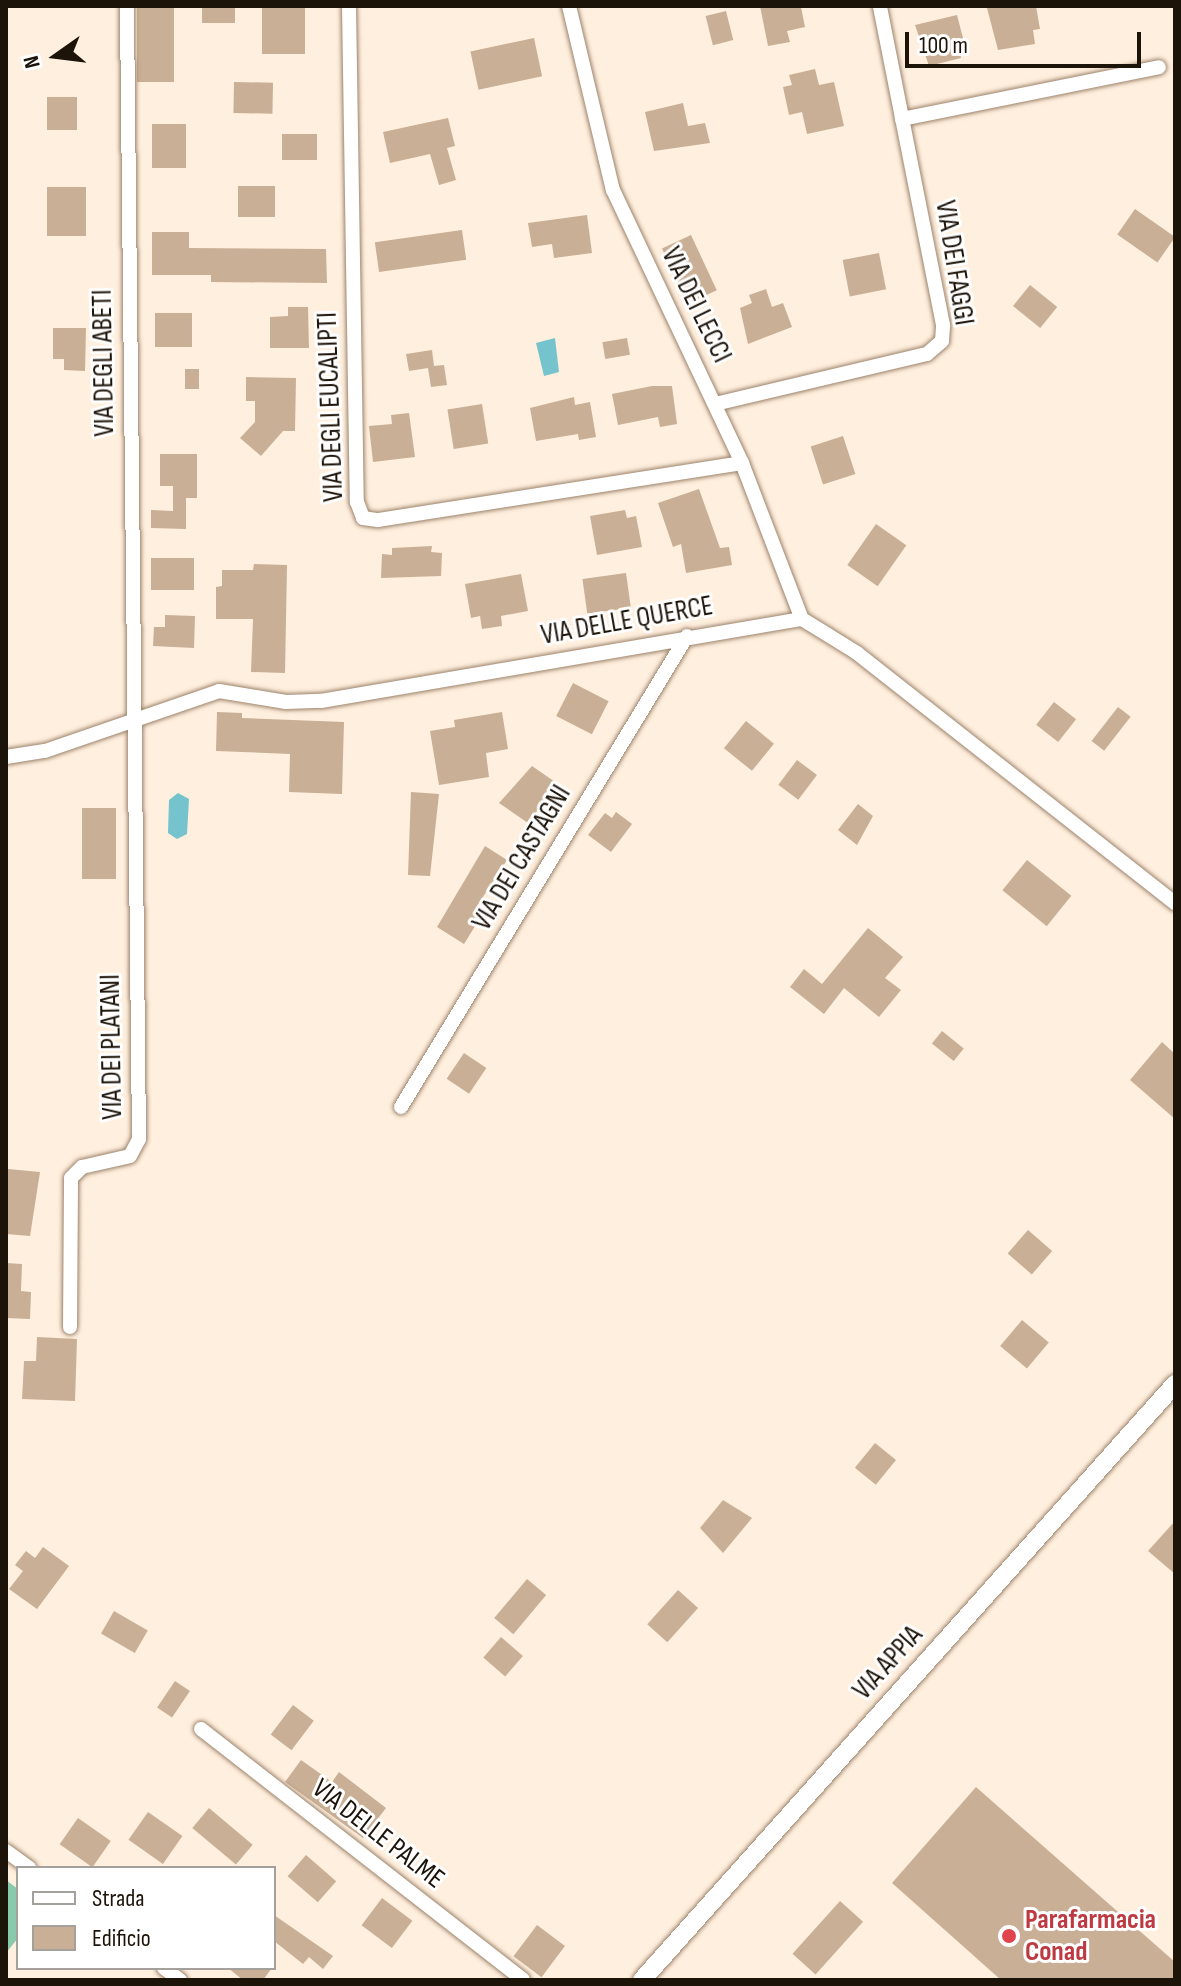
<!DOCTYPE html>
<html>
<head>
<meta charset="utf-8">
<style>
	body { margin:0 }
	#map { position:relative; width:1181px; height:1986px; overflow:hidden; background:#ffefde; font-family:"Sofia Sans Condensed",sans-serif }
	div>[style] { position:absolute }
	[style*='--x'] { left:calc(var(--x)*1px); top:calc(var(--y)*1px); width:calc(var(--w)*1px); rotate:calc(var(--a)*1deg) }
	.forest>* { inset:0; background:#89caad }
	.water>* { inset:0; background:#74c3cd }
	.building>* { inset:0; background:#c9af95; transform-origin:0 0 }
	.roads { filter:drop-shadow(0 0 2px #9c836b) drop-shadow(0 0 2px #9c836b) }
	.minor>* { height:14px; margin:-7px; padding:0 7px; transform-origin:7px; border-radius:7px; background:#fff }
	.tertiary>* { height:18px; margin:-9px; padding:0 9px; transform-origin:9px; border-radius:9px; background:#fff }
	.dots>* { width:22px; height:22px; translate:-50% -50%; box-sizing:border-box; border:4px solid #fff; border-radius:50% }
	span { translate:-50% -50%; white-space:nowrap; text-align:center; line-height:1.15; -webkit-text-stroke:6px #fff; paint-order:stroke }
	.street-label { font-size:28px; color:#1c1309 }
	.health-label { font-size:28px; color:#be3a42; font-weight:700 }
	.left { translate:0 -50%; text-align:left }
	.frame { position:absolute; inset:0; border:8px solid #1c1309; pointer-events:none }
	.legend { position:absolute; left:16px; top:1866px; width:260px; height:104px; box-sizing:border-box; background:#fff; border:2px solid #a4a19d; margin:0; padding:10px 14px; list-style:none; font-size:24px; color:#1c1309 }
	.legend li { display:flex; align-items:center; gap:16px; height:40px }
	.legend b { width:40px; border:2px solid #a4a19d }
	.north { position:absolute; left:16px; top:16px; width:80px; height:80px; -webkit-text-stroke:6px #fff; paint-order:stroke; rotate:256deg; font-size:22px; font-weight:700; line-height:32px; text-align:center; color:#1c1309 }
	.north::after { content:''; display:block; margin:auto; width:28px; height:36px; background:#1c1309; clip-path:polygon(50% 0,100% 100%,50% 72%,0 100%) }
	.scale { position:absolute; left:905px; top:32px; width:236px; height:36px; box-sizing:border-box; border:4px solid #1c1309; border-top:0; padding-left:10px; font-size:24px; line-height:28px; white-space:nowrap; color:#1c1309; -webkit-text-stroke:6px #fff; paint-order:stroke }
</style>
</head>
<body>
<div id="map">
	<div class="forest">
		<div style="clip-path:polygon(6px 1880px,18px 1889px,18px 1938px,6px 1953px)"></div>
	</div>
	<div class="water">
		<div style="clip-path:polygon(555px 338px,559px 372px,544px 376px,536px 343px)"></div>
		<div style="clip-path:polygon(178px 793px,189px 799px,187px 834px,177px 839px,168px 833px,169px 800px)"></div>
	</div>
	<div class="building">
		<div style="left:137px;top:6px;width:37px;height:76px"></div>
		<div style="left:202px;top:6px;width:33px;height:17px"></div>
		<div style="left:262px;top:6px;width:43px;height:48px"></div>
		<div style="clip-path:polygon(760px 6px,801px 7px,805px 27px,787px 31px,790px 42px,768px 46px)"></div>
		<div style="clip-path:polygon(1036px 6px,1040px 29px,1033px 30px,1035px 44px,998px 50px,987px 8px)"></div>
		<div style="left:726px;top:11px;width:30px;height:21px;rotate:76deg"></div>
		<div style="clip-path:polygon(957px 15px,964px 42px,958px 43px,961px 58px,929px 66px,915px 25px)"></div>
		<div style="left:534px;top:38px;width:39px;height:65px;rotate:78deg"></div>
		<div style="clip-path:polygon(815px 69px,819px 85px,834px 82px,844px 126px,807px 134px,802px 112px,789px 115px,783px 87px,792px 85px,789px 75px)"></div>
		<div style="left:234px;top:82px;width:39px;height:31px;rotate:1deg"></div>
		<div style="left:47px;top:97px;width:30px;height:33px"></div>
		<div style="clip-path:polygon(683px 103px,688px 126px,705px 123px,710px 143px,654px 151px,645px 112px)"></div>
		<div style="clip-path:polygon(448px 118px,455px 146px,447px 148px,456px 180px,439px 185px,430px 154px,390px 163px,383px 132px)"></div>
		<div style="left:152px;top:124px;width:34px;height:44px"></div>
		<div style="left:282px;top:134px;width:35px;height:26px"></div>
		<div style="left:238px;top:186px;width:37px;height:31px"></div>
		<div style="left:47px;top:187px;width:39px;height:49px"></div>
		<div style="left:1135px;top:209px;width:49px;height:31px;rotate:35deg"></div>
		<div style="clip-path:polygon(587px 215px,592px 253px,554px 258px,552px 244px,532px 247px,528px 223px)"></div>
		<div style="left:462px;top:230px;width:30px;height:88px;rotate:82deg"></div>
		<div style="clip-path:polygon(152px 232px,189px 232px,189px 248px,326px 249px,327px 283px,211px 282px,211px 275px,152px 275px)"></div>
		<div style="left:691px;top:235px;width:61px;height:32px;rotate:65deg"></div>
		<div style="left:879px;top:253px;width:37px;height:37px;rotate:79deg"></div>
		<div style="left:1030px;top:285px;width:35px;height:27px;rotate:39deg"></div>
		<div style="clip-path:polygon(766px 289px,772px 307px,783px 303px,792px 327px,748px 344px,740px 308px,752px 303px,749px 295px)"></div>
		<div style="clip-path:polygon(288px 307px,308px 307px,309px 348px,270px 348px,270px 317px,288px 316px)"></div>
		<div style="left:155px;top:313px;width:37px;height:34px"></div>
		<div style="clip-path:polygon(53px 328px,86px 328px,85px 371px,64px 370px,64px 359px,53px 359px)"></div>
		<div style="left:627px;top:338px;width:17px;height:25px;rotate:80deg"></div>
		<div style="clip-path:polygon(432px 350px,434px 366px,444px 365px,447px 385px,431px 387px,428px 368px,409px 371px,406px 354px)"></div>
		<div style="left:185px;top:369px;width:14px;height:20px"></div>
		<div style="clip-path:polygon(246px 377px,296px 378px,295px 431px,283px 431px,261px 456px,240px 438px,255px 422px,255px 401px,246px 401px)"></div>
		<div style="clip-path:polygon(652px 386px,672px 386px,677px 424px,660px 427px,658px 417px,618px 425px,612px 394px)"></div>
		<div style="clip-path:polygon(574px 397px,575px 405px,590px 402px,596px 437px,579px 440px,578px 434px,536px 441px,530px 408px)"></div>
		<div style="left:482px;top:404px;width:40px;height:35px;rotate:81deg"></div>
		<div style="clip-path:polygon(409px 413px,415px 457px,373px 462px,369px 426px,392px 424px,391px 415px)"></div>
		<div style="left:843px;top:436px;width:40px;height:34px;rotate:72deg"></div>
		<div style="clip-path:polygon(160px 454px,197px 454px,197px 498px,186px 498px,186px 529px,151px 528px,151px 510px,173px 511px,173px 486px,160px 486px)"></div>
		<div style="clip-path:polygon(699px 489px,720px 548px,729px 547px,732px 565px,686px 573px,681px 544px,673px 547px,658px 503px)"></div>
		<div style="clip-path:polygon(625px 510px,627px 518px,636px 516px,642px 547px,597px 555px,590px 516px)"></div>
		<div style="left:876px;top:524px;width:37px;height:50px;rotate:35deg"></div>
		<div style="clip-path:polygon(432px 546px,431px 552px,442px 553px,441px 576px,381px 578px,382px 554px,392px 555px,392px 548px)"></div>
		<div style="left:151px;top:558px;width:43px;height:32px"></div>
		<div style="clip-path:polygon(254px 564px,287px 565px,285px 673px,251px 672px,253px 619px,216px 619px,216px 587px,222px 586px,222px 570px,253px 570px)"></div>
		<div style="left:626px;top:573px;width:35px;height:44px;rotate:82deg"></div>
		<div style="clip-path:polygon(521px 574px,528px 611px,501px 616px,502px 626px,482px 629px,480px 616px,471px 618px,465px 584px)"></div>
		<div style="clip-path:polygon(165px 615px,195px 616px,194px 648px,153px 646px,154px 627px,165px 627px)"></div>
		<div style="left:573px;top:683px;width:40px;height:37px;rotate:27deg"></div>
		<div style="left:1054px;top:702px;width:28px;height:29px;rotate:38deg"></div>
		<div style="left:1118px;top:707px;width:16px;height:43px;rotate:38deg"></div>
		<div style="clip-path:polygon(217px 712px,242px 713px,242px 718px,344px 722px,342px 794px,289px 792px,290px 754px,216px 751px)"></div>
		<div style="clip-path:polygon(502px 712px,508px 749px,486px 753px,489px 777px,439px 785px,430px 731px,455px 727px,454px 720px)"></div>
		<div style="left:746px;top:721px;width:36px;height:35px;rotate:39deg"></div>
		<div style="left:797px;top:760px;width:25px;height:31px;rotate:37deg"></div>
		<div style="clip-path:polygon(532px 766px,558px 784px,528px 823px,499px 803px)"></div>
		<div style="clip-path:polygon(411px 792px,439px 794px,430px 876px,408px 875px)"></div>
		<div style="clip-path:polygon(858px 804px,873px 816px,857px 845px,838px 830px)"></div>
		<div style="left:82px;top:808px;width:34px;height:71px"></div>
		<div style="clip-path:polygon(616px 812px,632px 824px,611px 852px,588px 835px,605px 813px,612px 818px)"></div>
		<div style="clip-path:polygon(485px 846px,507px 860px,477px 906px,485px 910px,464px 944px,437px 927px)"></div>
		<div style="left:1027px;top:860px;width:57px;height:39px;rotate:39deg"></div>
		<div style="clip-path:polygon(868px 928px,903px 957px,885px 978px,901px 990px,879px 1017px,844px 988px,824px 1014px,790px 987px,804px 969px,822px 984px)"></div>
		<div style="left:942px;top:1031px;width:28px;height:16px;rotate:39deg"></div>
		<div style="clip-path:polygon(1162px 1042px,1175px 1054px,1175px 1119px,1130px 1080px)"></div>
		<div style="left:464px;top:1053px;width:27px;height:31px;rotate:34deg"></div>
		<div style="clip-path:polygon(8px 1169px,40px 1172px,30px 1236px,6px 1234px)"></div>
		<div style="left:1028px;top:1230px;width:32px;height:31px;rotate:41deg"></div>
		<div style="clip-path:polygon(6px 1263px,22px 1264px,21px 1291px,31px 1292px,30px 1319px,6px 1318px)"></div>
		<div style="left:1022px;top:1320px;width:35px;height:34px;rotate:40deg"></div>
		<div style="clip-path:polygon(37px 1337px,77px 1339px,75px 1401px,22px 1399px,24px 1361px,36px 1361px)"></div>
		<div style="left:875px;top:1443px;width:27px;height:32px;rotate:39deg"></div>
		<div style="clip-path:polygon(723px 1500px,752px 1518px,723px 1553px,700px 1528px)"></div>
		<div style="clip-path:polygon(1175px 1521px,1175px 1574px,1148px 1551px)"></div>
		<div style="clip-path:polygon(43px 1547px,69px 1566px,37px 1609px,9px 1589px,23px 1571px,15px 1565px,26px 1551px,35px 1558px)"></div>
		<div style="left:527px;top:1579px;width:25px;height:51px;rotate:40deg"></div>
		<div style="left:678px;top:1590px;width:27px;height:46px;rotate:42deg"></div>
		<div style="left:114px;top:1611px;width:39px;height:26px;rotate:30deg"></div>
		<div style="left:501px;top:1637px;width:29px;height:27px;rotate:41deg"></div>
		<div style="left:175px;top:1681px;width:18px;height:32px;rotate:34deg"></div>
		<div style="left:293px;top:1705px;width:26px;height:37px;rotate:37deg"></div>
		<div style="clip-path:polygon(301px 1760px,332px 1782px,339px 1772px,386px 1808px,363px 1838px,285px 1782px)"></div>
		<div style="clip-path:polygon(976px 1787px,1175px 1962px,1175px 1980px,1001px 1980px,892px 1883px)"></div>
		<div style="left:209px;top:1808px;width:57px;height:26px;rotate:40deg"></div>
		<div style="left:148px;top:1812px;width:42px;height:34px;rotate:35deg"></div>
		<div style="left:78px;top:1818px;width:40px;height:32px;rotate:35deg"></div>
		<div style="left:306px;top:1855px;width:40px;height:28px;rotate:41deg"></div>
		<div style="left:382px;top:1898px;width:38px;height:34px;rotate:37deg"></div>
		<div style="left:840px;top:1901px;width:31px;height:71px;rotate:42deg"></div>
		<div style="clip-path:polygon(274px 1915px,333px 1956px,323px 1969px,309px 1957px,303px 1964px,274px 1941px)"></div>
		<div style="left:537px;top:1925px;width:35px;height:39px;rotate:37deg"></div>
		<div style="clip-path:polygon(228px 1968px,272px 1968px,263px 1980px,243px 1980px)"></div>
	</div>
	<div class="roads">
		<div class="minor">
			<div style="--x:349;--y:6;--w:496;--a:89.1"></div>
			<div style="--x:357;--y:502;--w:17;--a:69"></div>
			<div style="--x:363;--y:518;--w:15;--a:8"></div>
			<div style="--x:378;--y:520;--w:368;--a:-8.9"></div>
			<div style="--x:569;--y:6;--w:189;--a:76.6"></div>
			<div style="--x:613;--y:190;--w:302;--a:64.7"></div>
			<div style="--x:742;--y:463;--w:167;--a:69"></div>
			<div style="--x:902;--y:119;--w:262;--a:-11.4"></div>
			<div style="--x:715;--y:404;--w:218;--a:-13.3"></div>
			<div style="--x:927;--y:354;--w:20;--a:-41"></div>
			<div style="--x:942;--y:341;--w:16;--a:-86"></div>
			<div style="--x:943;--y:325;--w:325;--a:-101.2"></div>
			<div style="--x:6;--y:757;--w:39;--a:-9"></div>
			<div style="--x:45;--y:751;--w:184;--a:-19"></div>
			<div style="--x:219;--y:691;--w:68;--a:9.3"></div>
			<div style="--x:286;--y:702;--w:35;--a:-2"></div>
			<div style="--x:321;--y:701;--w:488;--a:-9.7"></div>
			<div style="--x:802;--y:619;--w:65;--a:31.7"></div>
			<div style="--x:857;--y:653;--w:405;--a:38.2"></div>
			<div style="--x:401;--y:1107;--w:551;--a:-58.73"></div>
			<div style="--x:70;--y:1327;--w:149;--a:-89.6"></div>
			<div style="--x:71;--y:1178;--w:16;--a:-45"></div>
			<div style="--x:82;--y:1167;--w:49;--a:-12.9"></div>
			<div style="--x:130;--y:1156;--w:19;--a:-62"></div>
			<div style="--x:139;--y:1139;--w:1133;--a:-90.61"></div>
			<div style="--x:201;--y:1729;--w:408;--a:37.9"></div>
			<div style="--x:6;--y:1851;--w:29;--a:36"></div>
			<div style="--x:164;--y:1968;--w:20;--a:37"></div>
		</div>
		<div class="tertiary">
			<div style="--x:642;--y:1980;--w:800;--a:-48.19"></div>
		</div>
	</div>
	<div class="dots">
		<div style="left:1009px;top:1936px;background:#e0444e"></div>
	</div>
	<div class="street-label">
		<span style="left:954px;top:263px;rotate:81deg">VIA DEI FAGGI</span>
		<span style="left:696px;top:305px;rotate:64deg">VIA DEI LECCI</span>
		<span style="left:104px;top:363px;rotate:-91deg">VIA DEGLI ABETI</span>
		<span style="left:331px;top:407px;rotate:-92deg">VIA DEGLI EUCALIPTI</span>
		<span style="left:627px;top:621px;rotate:-10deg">VIA DELLE QUERCE</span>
		<span style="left:522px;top:858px;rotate:-59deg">VIA DEI CASTAGNI</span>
		<span style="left:112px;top:1047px;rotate:-91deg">VIA DEI PLATANI</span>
		<span style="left:888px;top:1663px;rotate:-48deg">VIA APPIA</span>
		<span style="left:378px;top:1834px;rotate:38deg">VIA DELLE PALME</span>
	</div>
	<div class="health-label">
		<span class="left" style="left:1025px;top:1936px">Parafarmacia<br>Conad</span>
	</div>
	<div class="frame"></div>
	<ul class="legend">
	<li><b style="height:10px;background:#fff"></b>Strada</li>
	<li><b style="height:22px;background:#c9af95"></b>Edificio</li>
	</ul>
	<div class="north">N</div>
	<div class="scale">100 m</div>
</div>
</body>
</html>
